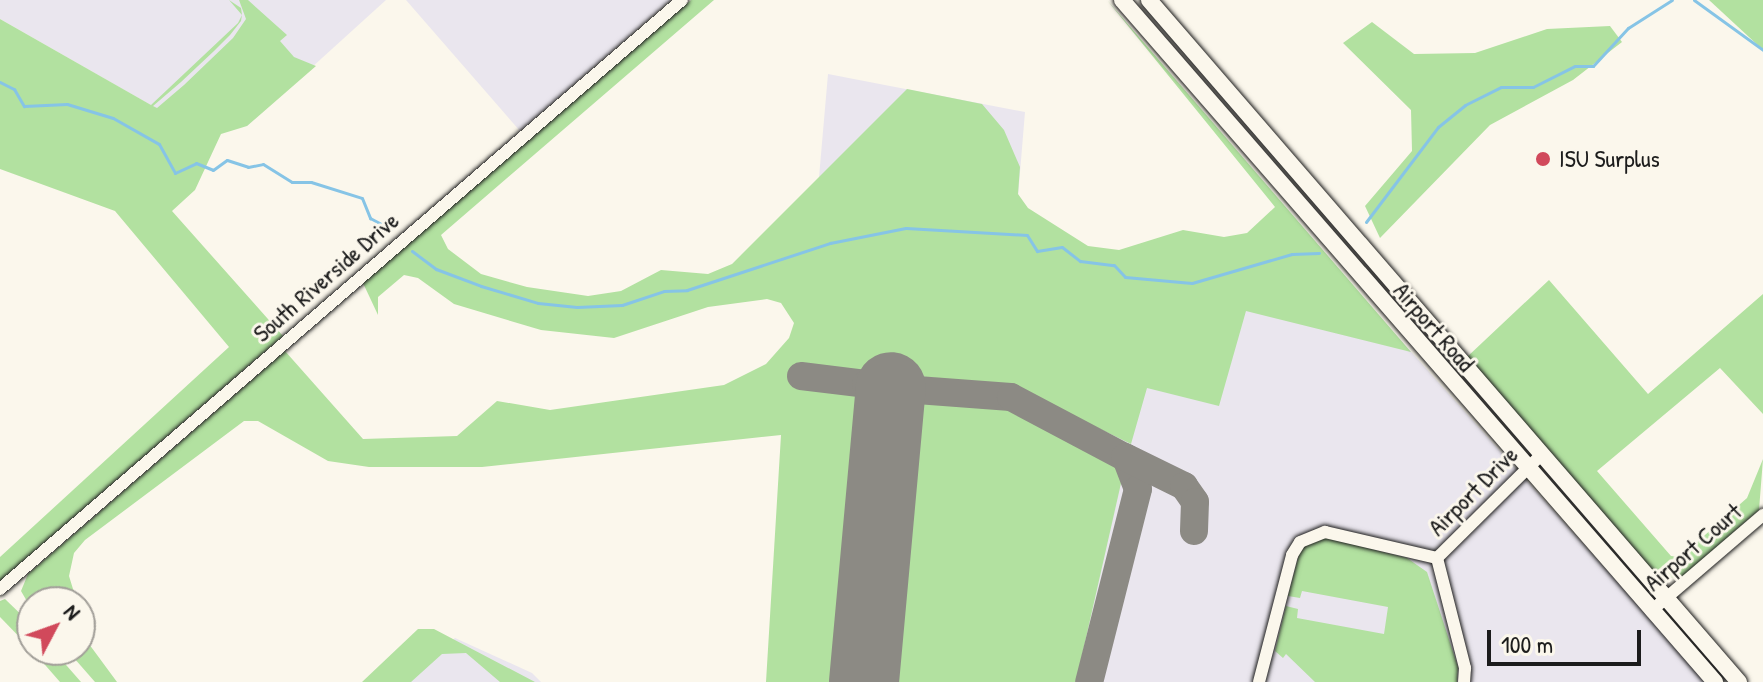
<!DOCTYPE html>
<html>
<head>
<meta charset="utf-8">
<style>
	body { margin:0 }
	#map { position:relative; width:1763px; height:682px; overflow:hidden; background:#fbf7ec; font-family:"Patrick Hand",sans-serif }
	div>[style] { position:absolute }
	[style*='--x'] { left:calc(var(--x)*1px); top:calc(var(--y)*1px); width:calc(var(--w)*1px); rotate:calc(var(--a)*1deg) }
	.built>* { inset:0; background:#eae6ee }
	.green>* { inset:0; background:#b2e1a0 }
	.stream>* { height:3px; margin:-1.5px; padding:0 1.5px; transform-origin:1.5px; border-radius:1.5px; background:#86c4e6 }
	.taxiway>* { height:28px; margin:-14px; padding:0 14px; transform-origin:14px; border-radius:14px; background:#8c8a84 }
	.runway>* { height:70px; margin:-35px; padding:0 35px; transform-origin:35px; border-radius:35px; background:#8c8a84 }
	.roads { filter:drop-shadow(0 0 2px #1c1c1c) drop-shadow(0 0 2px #1c1c1c) }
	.street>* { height:12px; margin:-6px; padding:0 6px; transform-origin:6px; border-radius:6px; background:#fbf7ec }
	.secondary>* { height:16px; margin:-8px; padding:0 8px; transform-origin:8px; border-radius:8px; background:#fbf7ec }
	.dots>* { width:22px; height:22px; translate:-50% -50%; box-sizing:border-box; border:4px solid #fbf7ec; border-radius:50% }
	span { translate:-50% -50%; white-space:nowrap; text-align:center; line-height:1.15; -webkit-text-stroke:6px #fbf7ec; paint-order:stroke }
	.poi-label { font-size:24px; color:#1c1c1c }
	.left { translate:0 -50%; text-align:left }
	.street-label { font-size:24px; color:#1c1c1c }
	.north { position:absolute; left:16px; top:586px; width:80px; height:80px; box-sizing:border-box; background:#fbf7ec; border:2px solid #a29f99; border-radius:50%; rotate:49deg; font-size:22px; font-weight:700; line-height:32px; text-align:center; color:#1c1c1c }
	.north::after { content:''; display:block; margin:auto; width:28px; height:36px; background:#d1495b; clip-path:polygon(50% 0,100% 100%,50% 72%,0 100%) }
	.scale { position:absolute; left:1487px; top:630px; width:154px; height:36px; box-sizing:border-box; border:4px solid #1c1c1c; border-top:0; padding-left:10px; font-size:24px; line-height:28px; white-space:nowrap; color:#1c1c1c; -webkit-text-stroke:6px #fbf7ec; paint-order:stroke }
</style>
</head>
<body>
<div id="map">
	<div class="built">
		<div style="clip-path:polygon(0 0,386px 0,247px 126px,189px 127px,0 19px)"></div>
		<div style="clip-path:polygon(406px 0,671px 0,520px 131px)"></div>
		<div style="clip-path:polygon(828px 74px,1025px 112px,1013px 257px,1353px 287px,1707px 682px,775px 682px)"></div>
		<div style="clip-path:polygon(455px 638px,532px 673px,541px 682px,401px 682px)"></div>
	</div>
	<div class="green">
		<div style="clip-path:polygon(229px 0,241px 8px,242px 15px,241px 21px,230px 35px,214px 51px,181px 82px,153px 106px,157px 108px,184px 85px,233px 38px,246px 19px,239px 0,248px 0,287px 35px,280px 41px,294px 57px,316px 66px,247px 126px,221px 134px,195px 190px,172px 211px,283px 336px,0 581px,0 557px,229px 347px,115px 211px,0 169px,0 19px,151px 105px,238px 23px,242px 15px)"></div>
		<div style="clip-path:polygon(691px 0,714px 0,441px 235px,448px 249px,481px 274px,527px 287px,588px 296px,621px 291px,661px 270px,708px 274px,732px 264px,907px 89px,982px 104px,1004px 130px,1020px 167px,1018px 194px,1028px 208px,1088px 246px,1119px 250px,1183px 230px,1224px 237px,1247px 233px,1275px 207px,1107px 0,1411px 352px,1246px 311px,1219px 406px,1147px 388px,1131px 444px,1012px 386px,803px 364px,802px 382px,857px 387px,872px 395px,846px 682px,766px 682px,781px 435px,482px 467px,369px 467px,328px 461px,258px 421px,244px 421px,85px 540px,74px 553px,69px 576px,77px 602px,32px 602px,32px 610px,21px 591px,28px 574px,285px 351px,363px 439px,457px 436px,497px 401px,550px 410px,724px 385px,766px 364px,789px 338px,794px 323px,781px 303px,767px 299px,708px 307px,614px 338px,541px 330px,454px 304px,418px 278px,404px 275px,378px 297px,378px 315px,363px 283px)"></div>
		<div style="clip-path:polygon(1709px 0,1763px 0,1763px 50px)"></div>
		<div style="clip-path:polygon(1372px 22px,1414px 54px,1475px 53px,1547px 29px,1610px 26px,1622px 42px,1573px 80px,1490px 125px,1380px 238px,1365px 206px,1412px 151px,1411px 110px,1343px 43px)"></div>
		<div style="clip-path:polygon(1549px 280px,1648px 394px,1763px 294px,1763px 414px,1720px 368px,1597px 471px,1671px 556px,1680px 557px,1747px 498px,1763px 459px,1759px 510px,1681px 578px,1658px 577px,1467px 357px)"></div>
		<div style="clip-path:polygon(925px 398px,1008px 405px,1113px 457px,1124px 470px,1076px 682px,881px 682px,906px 403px)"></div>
		<div style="clip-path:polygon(1324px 537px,1407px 558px,1427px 572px,1458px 667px,1457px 682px,1315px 682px,1286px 654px,1283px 658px,1275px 651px,1286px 606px,1298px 609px,1297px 618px,1384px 634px,1388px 607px,1302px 591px,1300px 598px,1288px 596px,1301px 547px)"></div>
		<div style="clip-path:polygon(5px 599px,32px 625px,32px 650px,0 617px,0 601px)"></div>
		<div style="clip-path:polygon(80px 614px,89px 644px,117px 682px,95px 682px,67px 650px,80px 650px)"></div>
		<div style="clip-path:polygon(418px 629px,434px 629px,535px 682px,500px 682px,466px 653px,442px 654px,411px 682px,362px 682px)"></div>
		<div style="clip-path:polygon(32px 650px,53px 650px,81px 682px,60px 682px)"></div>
	</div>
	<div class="stream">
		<div style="--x:1694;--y:0;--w:85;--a:35.9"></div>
		<div style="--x:0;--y:82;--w:16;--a:27"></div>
		<div style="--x:14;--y:89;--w:20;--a:60"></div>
		<div style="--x:24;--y:106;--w:43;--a:-2.7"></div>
		<div style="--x:67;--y:104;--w:48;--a:16.9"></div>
		<div style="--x:113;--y:118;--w:53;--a:29.5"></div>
		<div style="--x:159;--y:144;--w:33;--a:61"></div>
		<div style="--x:175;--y:173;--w:23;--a:-25"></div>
		<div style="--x:196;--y:163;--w:18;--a:22"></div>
		<div style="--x:213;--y:170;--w:17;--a:-36"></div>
		<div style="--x:227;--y:160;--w:22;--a:18"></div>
		<div style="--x:248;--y:167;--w:15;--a:-11"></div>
		<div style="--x:263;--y:164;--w:34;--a:32"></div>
		<div style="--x:292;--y:182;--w:19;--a:0"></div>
		<div style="--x:311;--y:182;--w:53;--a:17.4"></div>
		<div style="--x:362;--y:198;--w:22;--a:68"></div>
		<div style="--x:370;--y:218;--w:24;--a:28"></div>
		<div style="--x:1366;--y:222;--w:119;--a:-52.8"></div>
		<div style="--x:1438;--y:127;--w:35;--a:-39"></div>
		<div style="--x:1465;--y:105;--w:40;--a:-26.6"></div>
		<div style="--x:1501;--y:87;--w:32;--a:0"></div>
		<div style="--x:1533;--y:87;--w:47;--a:-26.6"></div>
		<div style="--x:1575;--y:66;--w:18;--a:0"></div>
		<div style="--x:1593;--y:66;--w:52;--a:-47.4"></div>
		<div style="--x:1628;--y:28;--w:52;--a:-32.5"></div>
		<div style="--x:412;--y:251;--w:30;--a:37"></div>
		<div style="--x:436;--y:269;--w:48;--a:20.7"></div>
		<div style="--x:481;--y:286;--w:59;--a:16.6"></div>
		<div style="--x:538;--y:303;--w:39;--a:6"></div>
		<div style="--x:577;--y:307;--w:45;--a:-2.5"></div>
		<div style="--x:622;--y:305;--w:44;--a:-18.4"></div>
		<div style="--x:664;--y:291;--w:23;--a:-2"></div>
		<div style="--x:687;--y:290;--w:151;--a:-18.2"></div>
		<div style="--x:830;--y:243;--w:77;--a:-11.2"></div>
		<div style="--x:906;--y:228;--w:121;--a:3.3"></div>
		<div style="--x:1027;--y:235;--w:19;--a:58"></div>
		<div style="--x:1037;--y:251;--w:25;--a:-9"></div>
		<div style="--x:1062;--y:247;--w:23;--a:38"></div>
		<div style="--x:1080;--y:261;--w:34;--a:7"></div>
		<div style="--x:1114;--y:265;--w:16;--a:47"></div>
		<div style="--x:1125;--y:277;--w:67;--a:5.1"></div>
		<div style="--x:1192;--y:283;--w:104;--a:-16.2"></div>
		<div style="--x:1292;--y:254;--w:27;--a:-2"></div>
	</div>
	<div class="taxiway">
		<div style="--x:801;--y:376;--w:65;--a:7"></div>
		<div style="--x:866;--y:384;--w:35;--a:49"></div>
		<div style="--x:889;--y:410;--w:34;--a:-36"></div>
		<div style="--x:917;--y:390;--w:94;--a:4.3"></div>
		<div style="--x:1011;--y:397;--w:130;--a:27.9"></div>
		<div style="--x:1126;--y:458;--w:33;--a:69"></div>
		<div style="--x:1138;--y:489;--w:199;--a:104.2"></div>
		<div style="--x:1125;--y:457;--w:66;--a:26.2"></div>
		<div style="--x:1184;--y:486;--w:19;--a:55"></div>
		<div style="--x:1195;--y:502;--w:29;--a:92"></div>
		<div style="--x:865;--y:682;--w:2;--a:-63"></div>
	</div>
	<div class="runway">
		<div style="--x:864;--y:682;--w:296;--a:-84.8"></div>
	</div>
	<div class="roads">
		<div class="street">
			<div style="--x:1437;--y:558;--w:146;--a:-44.7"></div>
			<div style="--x:0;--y:589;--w:901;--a:-40.82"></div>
			<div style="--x:1651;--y:611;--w:148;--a:-40.6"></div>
			<div style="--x:1259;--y:682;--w:131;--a:-75.4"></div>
			<div style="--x:1292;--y:555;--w:15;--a:-58"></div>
			<div style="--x:1300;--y:542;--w:27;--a:-22"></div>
			<div style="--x:1325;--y:532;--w:115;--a:13.1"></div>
			<div style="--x:1437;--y:558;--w:114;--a:75.7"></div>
			<div style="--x:1465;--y:668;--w:14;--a:94"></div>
		</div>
		<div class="secondary">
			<div style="--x:1122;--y:0;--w:904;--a:48.99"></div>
			<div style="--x:1149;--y:0;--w:902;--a:49.14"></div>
		</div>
	</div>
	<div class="dots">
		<div style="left:1543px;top:159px;background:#d1495b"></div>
	</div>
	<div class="poi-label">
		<span class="left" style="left:1559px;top:159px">ISU Surplus</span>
	</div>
	<div class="street-label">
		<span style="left:326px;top:277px;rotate:-41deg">South Riverside Drive</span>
		<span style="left:1434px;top:327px;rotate:49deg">Airport Road</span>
		<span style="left:1473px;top:491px;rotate:-45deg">Airport Drive</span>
		<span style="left:1693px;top:547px;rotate:-41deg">Airport Court</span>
	</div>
	<div class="north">N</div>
	<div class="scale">100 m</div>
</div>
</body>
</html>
